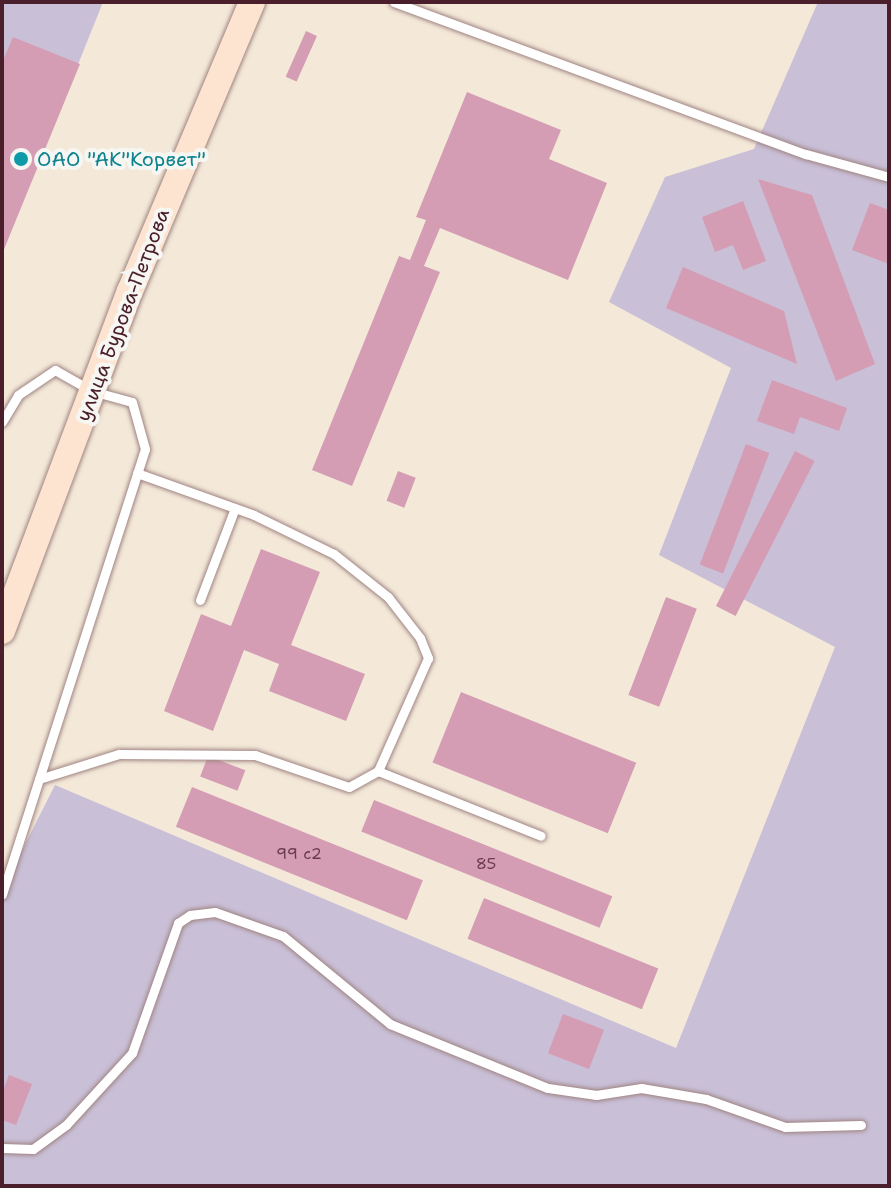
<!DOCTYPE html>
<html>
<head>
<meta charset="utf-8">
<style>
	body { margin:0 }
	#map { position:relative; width:891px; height:1188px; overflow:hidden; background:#f4e9d9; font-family:"Shantell Sans",sans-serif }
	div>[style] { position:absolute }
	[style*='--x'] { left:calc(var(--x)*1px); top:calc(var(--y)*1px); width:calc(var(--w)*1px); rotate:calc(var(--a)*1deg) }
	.industrial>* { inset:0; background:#c9bfd7 }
	.building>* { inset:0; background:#d49db4; transform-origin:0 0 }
	.roads { filter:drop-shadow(0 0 2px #9f8482) drop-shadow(0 0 2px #9f8482) }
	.lane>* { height:9px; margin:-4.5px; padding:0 4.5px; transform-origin:4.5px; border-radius:4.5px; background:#fff }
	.secondary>* { height:26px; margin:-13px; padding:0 13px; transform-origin:13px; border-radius:13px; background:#fde4d0 }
	.dots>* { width:22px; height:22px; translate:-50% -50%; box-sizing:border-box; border:4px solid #f6f6f2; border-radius:50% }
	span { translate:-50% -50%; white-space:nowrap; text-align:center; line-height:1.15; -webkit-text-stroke:8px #f6f6f2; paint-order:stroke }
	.number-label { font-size:16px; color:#6c3e4d }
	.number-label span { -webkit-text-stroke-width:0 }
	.culture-label { font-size:20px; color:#0d838f }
	.left { translate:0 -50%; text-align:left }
	.street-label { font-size:20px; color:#4a1f2b }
	.frame { position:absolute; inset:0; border:4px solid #4a1f2b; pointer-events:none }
</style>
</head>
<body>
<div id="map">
	<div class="industrial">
		<div style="clip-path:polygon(2px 2px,103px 2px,2px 254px)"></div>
		<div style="clip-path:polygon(818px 2px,889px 2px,889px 1186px,2px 1186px,2px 890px,55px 785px,676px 1048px,835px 647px,659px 555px,731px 368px,609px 302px,665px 177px,754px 149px)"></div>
	</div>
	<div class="building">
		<div style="left:306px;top:31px;width:12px;height:50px;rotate:24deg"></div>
		<div style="clip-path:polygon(13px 37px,80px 64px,2px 254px,2px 63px)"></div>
		<div style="clip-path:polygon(467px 92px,561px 130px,549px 159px,607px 183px,568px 280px,440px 228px,424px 266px,440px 272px,352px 486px,312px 470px,399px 256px,410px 260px,426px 220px,416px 217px)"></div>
		<div style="clip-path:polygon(758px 179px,812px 195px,875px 364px,836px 381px)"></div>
		<div style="clip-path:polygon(743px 201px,766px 261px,743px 270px,733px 245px,715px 252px,702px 217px)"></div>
		<div style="clip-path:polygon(870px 203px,889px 210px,889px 264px,852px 250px)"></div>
		<div style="clip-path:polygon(683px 267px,784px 311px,797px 364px,666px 308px)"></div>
		<div style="clip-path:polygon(772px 380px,847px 408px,839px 431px,800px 417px,794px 434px,757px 421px)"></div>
		<div style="left:746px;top:444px;width:25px;height:129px;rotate:21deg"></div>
		<div style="left:795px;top:451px;width:22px;height:174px;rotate:27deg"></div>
		<div style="left:398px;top:471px;width:19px;height:32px;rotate:21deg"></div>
		<div style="clip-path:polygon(261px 549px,320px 572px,291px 645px,365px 674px,346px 721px,269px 691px,279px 664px,244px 650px,213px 731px,164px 711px,201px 614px,231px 626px)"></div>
		<div style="left:666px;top:597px;width:33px;height:105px;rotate:21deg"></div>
		<div style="left:461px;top:692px;width:189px;height:76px;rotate:22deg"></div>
		<div style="left:208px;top:756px;width:40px;height:22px;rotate:21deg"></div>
		<div style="left:192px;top:787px;width:249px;height:43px;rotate:22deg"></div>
		<div style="left:374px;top:800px;width:257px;height:34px;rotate:22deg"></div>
		<div style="left:484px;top:898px;width:188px;height:44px;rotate:22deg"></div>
		<div style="left:563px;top:1014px;width:44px;height:42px;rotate:21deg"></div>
		<div style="clip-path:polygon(9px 1075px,32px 1084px,16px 1125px,2px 1120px,2px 1093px)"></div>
	</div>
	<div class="roads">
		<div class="lane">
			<div style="--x:394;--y:2;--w:439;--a:20.3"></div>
			<div style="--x:806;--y:154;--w:86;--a:15.5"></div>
			<div style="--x:2;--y:422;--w:31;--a:-59"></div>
			<div style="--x:18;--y:395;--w:45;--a:-34"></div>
			<div style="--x:55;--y:370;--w:43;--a:29.6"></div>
			<div style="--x:92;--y:391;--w:41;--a:15.4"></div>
			<div style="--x:132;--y:402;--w:49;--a:74.5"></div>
			<div style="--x:145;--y:449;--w:468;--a:107.8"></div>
			<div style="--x:137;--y:473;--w:124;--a:19.7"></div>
			<div style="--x:254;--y:515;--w:89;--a:26"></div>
			<div style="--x:334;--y:554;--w:69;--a:38.5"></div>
			<div style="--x:388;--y:597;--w:52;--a:52"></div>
			<div style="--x:420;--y:638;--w:22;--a:68"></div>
			<div style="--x:428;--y:658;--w:124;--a:113.9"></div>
			<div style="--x:200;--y:600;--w:98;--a:-69.2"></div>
			<div style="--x:39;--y:779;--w:84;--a:-17.4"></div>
			<div style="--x:119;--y:754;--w:136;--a:0.4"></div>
			<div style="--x:255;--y:755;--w:99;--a:18.8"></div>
			<div style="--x:349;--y:787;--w:33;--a:-29"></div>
			<div style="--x:378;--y:771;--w:175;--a:21.7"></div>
			<div style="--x:2;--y:1148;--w:31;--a:2"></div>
			<div style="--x:33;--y:1149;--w:41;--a:-36"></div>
			<div style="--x:66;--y:1125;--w:98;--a:-47.5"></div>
			<div style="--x:132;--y:1053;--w:138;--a:-70.5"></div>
			<div style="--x:178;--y:923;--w:14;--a:-34"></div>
			<div style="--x:190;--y:915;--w:25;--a:-7"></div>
			<div style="--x:215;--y:912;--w:72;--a:19.4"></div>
			<div style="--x:283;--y:936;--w:139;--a:39.4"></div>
			<div style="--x:390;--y:1024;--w:170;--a:22.1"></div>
			<div style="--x:548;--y:1088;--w:49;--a:8.3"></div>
			<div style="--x:596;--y:1095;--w:46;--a:-8.8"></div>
			<div style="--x:641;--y:1088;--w:66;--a:9.6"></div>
			<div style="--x:706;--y:1099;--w:84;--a:19.5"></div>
			<div style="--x:785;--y:1127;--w:76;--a:-1.5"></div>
		</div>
		<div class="secondary">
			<div style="--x:2;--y:631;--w:363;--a:-69.4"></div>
			<div style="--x:130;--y:291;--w:314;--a:-67.1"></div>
		</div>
	</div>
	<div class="dots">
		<div style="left:21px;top:159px;background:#0f9aa8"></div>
	</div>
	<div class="number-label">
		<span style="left:299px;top:854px">99 с2</span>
		<span style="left:486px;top:864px">85</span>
	</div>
	<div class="culture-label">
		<span class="left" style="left:37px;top:159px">ОАО "АК"Корвет"</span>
	</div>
	<div class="street-label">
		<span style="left:123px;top:315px;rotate:-69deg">улица Бурова-Петрова</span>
	</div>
	<div class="frame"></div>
</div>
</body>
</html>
